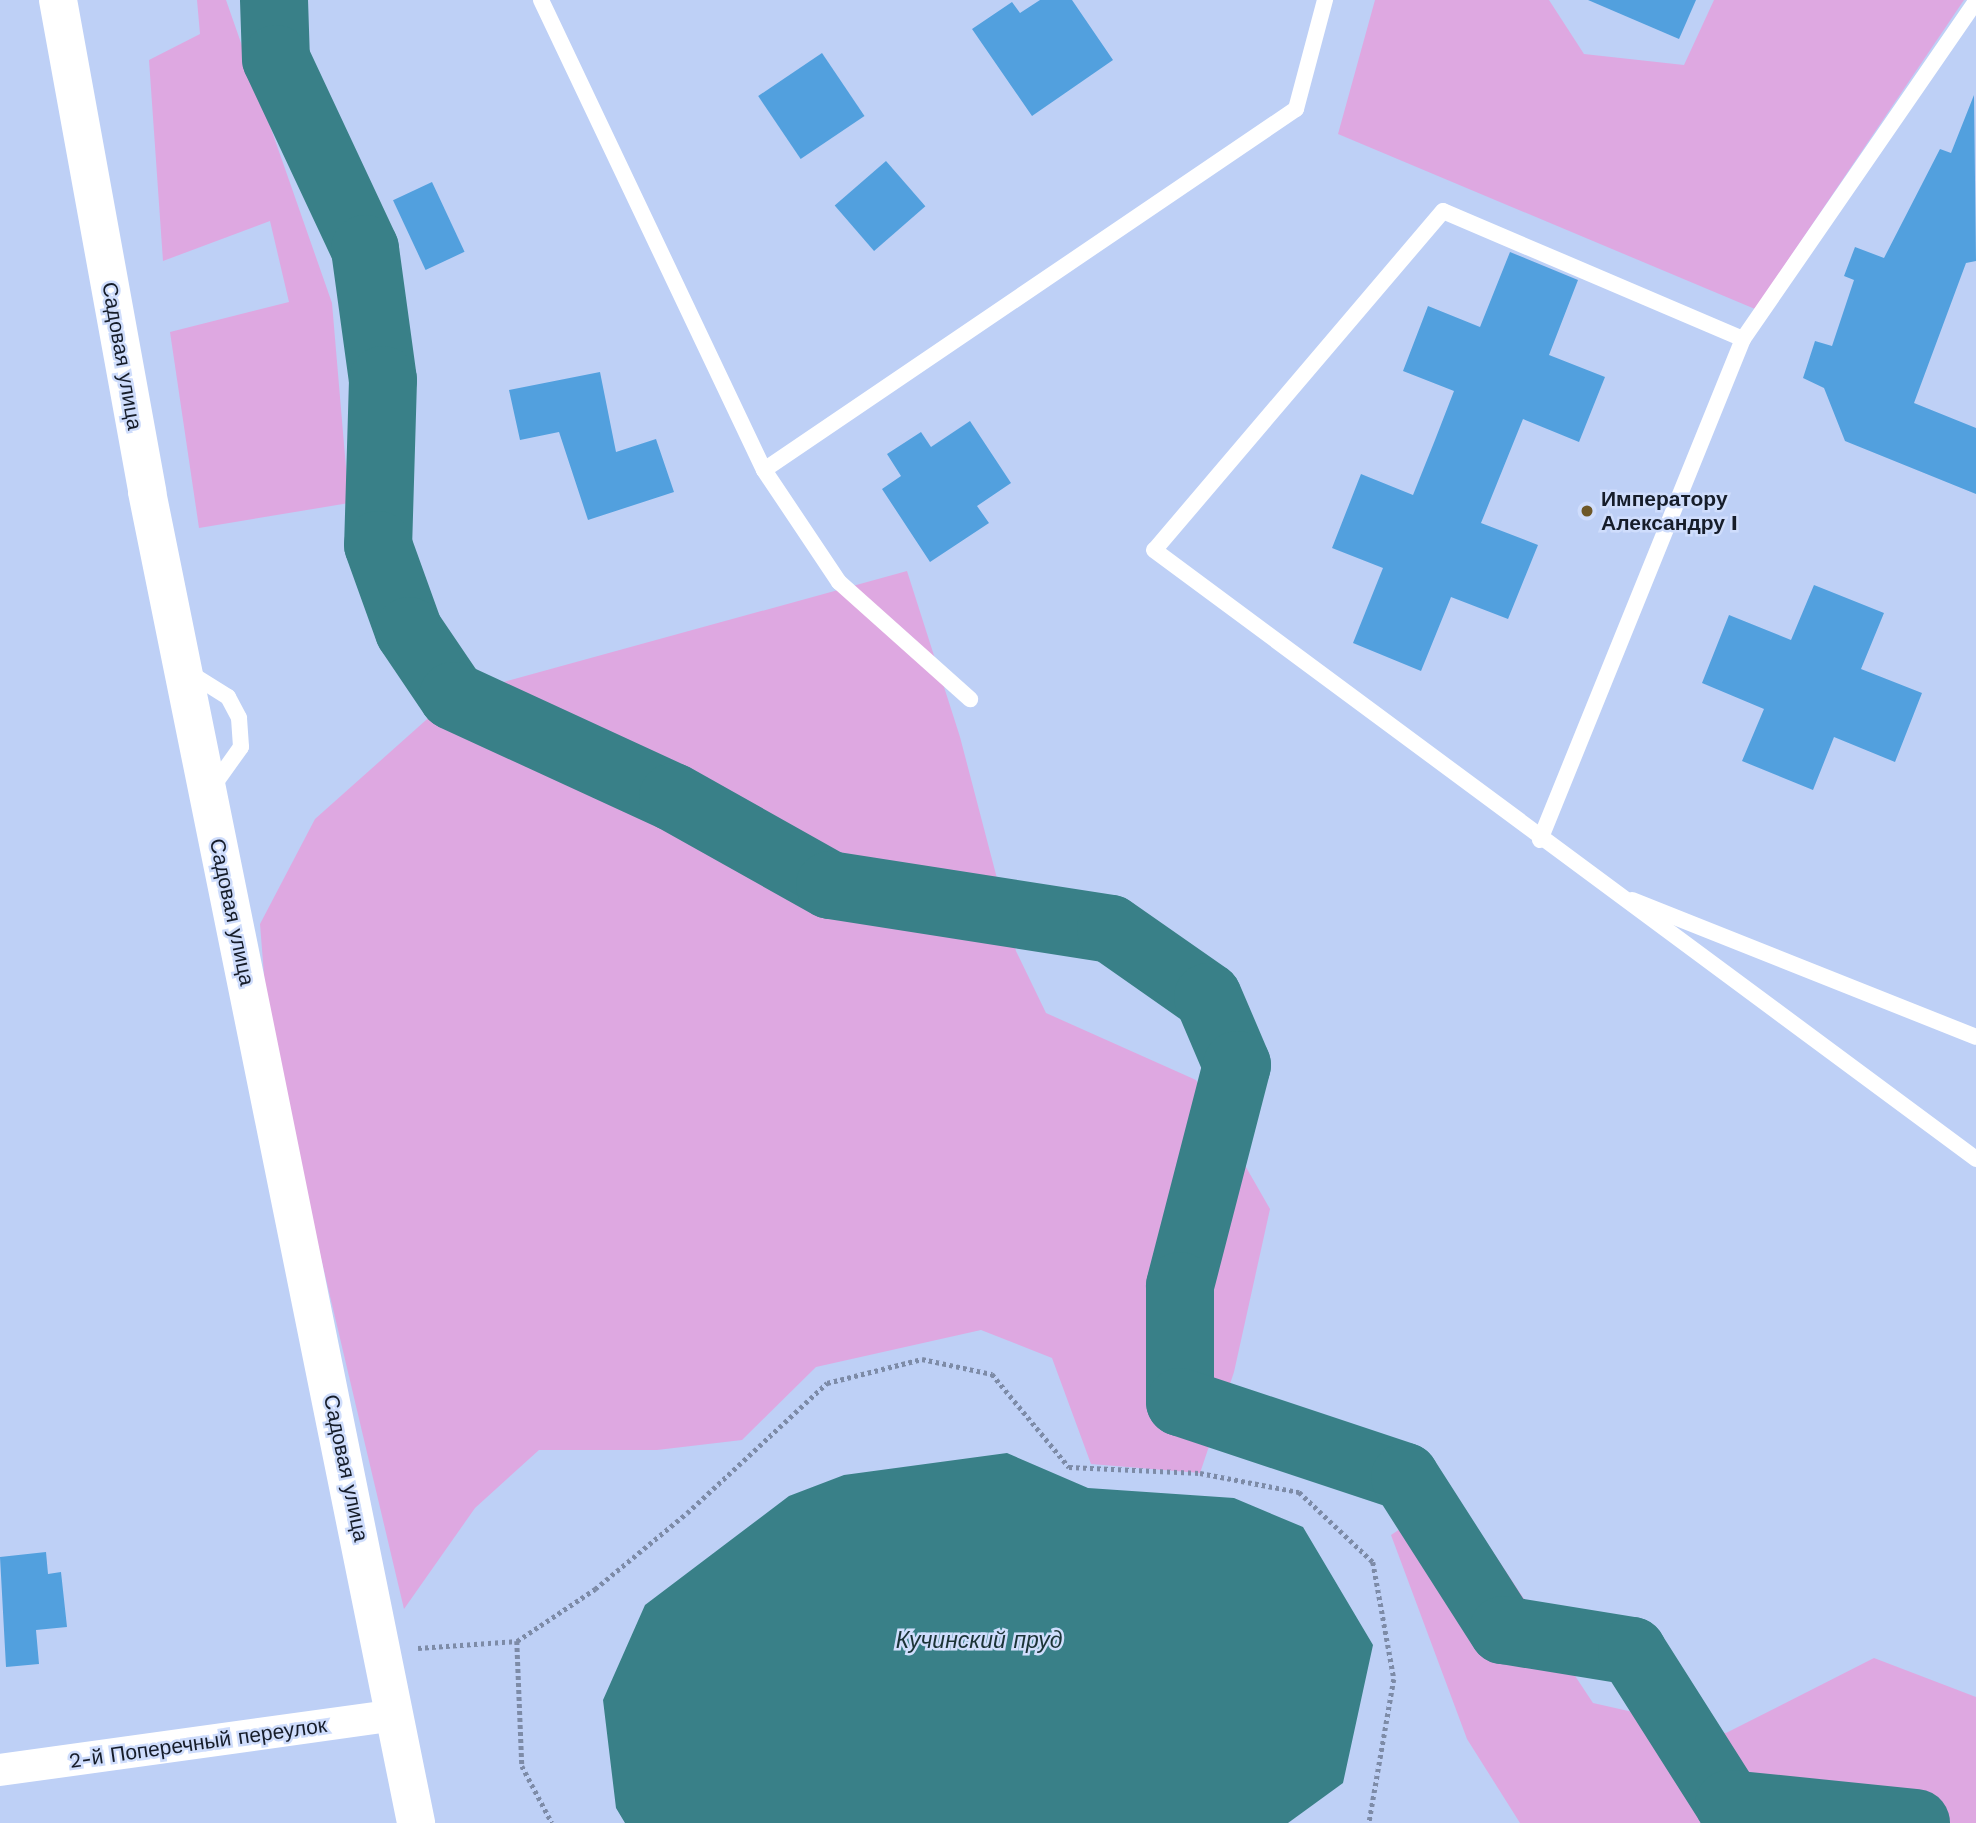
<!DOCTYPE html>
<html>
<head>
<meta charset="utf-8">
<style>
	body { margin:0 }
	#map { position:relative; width:1976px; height:1823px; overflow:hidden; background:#bed0f6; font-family:"Work Sans",sans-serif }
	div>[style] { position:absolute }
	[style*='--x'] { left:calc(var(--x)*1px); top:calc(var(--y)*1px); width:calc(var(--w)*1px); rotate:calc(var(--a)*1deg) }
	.green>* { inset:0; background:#dea8e1 }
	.water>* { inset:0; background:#398088 }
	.river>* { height:68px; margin:-34px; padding:0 34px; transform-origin:34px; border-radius:34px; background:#398088 }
	.building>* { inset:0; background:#52a0de; transform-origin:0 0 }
	.path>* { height:4.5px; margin-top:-2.25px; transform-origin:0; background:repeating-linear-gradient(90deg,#7d8ba7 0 3.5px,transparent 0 7px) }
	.lane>* { height:16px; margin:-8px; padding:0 8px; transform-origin:8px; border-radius:8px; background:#fff }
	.street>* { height:32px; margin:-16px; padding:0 16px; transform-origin:16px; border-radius:16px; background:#fff }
	.secondary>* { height:38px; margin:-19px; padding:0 19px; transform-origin:19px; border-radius:19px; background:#fff }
	.dots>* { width:19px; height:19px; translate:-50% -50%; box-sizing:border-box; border:4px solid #cfddfc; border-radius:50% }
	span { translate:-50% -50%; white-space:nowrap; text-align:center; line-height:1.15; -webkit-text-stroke:5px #cfddfc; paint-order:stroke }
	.street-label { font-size:21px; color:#161d2a }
	.poi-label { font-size:21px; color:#161d2a; font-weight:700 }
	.left { translate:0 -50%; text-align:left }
	.water-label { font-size:23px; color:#1b3336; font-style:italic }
</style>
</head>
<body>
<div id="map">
	<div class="green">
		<div style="clip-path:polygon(197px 0,226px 0,332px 303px,349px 503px,199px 528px,170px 332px,289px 302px,270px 221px,163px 261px,149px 60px,200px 34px)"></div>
		<div style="clip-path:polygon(1375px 0,1549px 0,1584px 54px,1684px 65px,1714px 0,1964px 0,1755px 309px,1338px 134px)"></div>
		<div style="clip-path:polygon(907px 571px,960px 737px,1016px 951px,1046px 1013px,1196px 1080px,1270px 1209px,1234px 1372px,1200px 1473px,1091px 1464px,1052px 1358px,981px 1330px,816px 1367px,742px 1440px,657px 1450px,539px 1450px,475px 1508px,404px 1609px,269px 1038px,260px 924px,315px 819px,453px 696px)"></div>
		<div style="clip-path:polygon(1454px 1493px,1593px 1703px,1726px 1733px,1874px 1658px,1976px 1697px,1976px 1823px,1520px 1823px,1467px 1739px,1391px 1535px)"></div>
	</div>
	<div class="water">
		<div style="clip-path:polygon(1007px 1453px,1088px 1488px,1234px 1498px,1303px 1527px,1373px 1645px,1343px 1783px,1288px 1823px,625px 1823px,616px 1808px,603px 1700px,645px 1605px,789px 1496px,844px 1475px)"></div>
	</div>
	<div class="river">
		<div style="--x:274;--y:0;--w:59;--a:88.1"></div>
		<div style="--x:276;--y:59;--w:210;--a:64.9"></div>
		<div style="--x:365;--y:249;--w:132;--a:82.2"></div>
		<div style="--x:383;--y:380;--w:165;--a:91.7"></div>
		<div style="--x:378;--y:545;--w:91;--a:70.2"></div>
		<div style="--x:409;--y:631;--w:78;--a:55.9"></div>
		<div style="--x:453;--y:696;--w:242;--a:24.7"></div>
		<div style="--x:673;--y:797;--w:180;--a:29.3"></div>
		<div style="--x:830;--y:885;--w:284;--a:8.9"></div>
		<div style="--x:1111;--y:929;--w:118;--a:35"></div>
		<div style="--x:1208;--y:997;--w:74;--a:66.9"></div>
		<div style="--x:1237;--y:1065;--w:228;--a:104.5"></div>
		<div style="--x:1180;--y:1286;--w:116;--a:90"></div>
		<div style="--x:1180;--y:1402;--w:237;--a:18.4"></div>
		<div style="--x:1405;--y:1477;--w:182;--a:57.4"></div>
		<div style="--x:1503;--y:1630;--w:131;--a:9.2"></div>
		<div style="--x:1632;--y:1651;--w:181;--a:57.6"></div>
		<div style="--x:1729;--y:1804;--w:188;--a:5.8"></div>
	</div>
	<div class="building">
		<div style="clip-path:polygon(1040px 0,1072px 0,1113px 60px,1032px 116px,972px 29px,1012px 2px,1020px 13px)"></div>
		<div style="clip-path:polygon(1588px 0,1696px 0,1679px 39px)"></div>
		<div style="left:822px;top:53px;width:76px;height:77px;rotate:56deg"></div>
		<div style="clip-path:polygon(1974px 95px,1976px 261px,1966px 263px,1914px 403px,1976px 428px,1976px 494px,1845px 441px,1824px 388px,1803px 378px,1815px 341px,1832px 346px,1854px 280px,1844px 276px,1855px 247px,1884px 258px,1940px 149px,1951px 153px)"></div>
		<div style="left:886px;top:161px;width:60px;height:68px;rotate:49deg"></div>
		<div style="left:432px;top:182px;width:77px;height:43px;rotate:65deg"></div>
		<div style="clip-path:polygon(1510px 252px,1578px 280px,1549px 355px,1605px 377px,1579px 442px,1523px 419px,1481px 523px,1538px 545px,1508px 619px,1451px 597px,1421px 671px,1353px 643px,1383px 568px,1332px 548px,1361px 474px,1413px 495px,1435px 440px,1454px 391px,1403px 371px,1428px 306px,1480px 327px)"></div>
		<div style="clip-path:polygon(600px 372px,616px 452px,656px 439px,674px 492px,588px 520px,559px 432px,520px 440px,509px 390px)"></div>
		<div style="clip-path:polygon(970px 421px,1011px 483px,977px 506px,989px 523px,930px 562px,882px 489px,901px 476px,887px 454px,921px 432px,931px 447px)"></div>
		<div style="clip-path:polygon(1814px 585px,1884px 613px,1861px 669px,1922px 693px,1895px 762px,1834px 737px,1813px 790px,1742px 761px,1764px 709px,1702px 683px,1729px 615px,1791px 640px)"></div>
		<div style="clip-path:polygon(46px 1552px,48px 1574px,61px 1572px,67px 1627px,36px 1630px,39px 1664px,6px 1667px,0 1557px)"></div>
	</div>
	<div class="path">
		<div style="--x:517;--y:1641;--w:125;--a:87.7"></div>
		<div style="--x:522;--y:1766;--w:64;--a:62.2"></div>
		<div style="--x:418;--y:1648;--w:99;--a:-4"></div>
		<div style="--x:517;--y:1641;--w:94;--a:-33.7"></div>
		<div style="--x:595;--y:1589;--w:119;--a:-39.6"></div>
		<div style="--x:687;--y:1513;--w:191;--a:-42.9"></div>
		<div style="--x:827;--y:1383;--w:98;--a:-14.2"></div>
		<div style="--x:922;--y:1359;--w:72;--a:12.1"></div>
		<div style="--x:992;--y:1374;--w:121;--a:50.4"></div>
		<div style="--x:1069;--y:1467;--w:131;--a:2.6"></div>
		<div style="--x:1200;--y:1473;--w:101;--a:10.9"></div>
		<div style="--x:1299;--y:1492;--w:102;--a:43.4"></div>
		<div style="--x:1373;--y:1562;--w:119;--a:79.8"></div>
		<div style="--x:1394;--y:1679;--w:146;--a:99.8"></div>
	</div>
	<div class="lane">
		<div style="--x:541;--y:0;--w:520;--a:64.62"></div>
		<div style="--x:764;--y:470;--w:135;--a:56.2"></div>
		<div style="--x:839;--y:582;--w:176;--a:41.8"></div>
		<div style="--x:1743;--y:339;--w:326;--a:-156.9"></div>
		<div style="--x:1443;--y:211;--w:445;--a:130.4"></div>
		<div style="--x:1154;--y:550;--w:1023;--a:36.53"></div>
		<div style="--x:764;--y:470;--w:643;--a:-34.16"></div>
		<div style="--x:1296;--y:109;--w:113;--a:-75.1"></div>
		<div style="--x:185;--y:670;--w:51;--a:32.1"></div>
		<div style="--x:228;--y:697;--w:24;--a:62"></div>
		<div style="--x:239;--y:718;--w:29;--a:86"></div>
		<div style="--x:241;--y:747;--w:52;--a:125.5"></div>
		<div style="--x:1540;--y:840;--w:541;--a:-67.94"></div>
		<div style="--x:1743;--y:339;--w:411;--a:-55.4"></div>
		<div style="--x:1632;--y:900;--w:370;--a:21.7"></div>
	</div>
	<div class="street">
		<div style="--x:0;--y:1770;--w:400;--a:-7.9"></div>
	</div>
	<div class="secondary">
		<div style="--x:58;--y:0;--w:500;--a:79.7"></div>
		<div style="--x:147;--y:492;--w:1358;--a:78.57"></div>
	</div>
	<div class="dots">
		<div style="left:1587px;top:511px;background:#6e5828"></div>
	</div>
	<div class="street-label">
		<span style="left:122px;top:356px;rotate:80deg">Садовая улица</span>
		<span style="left:232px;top:912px;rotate:78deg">Садовая улица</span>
		<span style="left:346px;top:1468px;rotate:78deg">Садовая улица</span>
		<span style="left:198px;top:1743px;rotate:-8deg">2-й Поперечный переулок</span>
	</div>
	<div class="poi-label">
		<span class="left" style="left:1601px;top:511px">Императору<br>Александру I</span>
	</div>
	<div class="water-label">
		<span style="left:979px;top:1641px">Кучинский пруд</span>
	</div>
</div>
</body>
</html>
